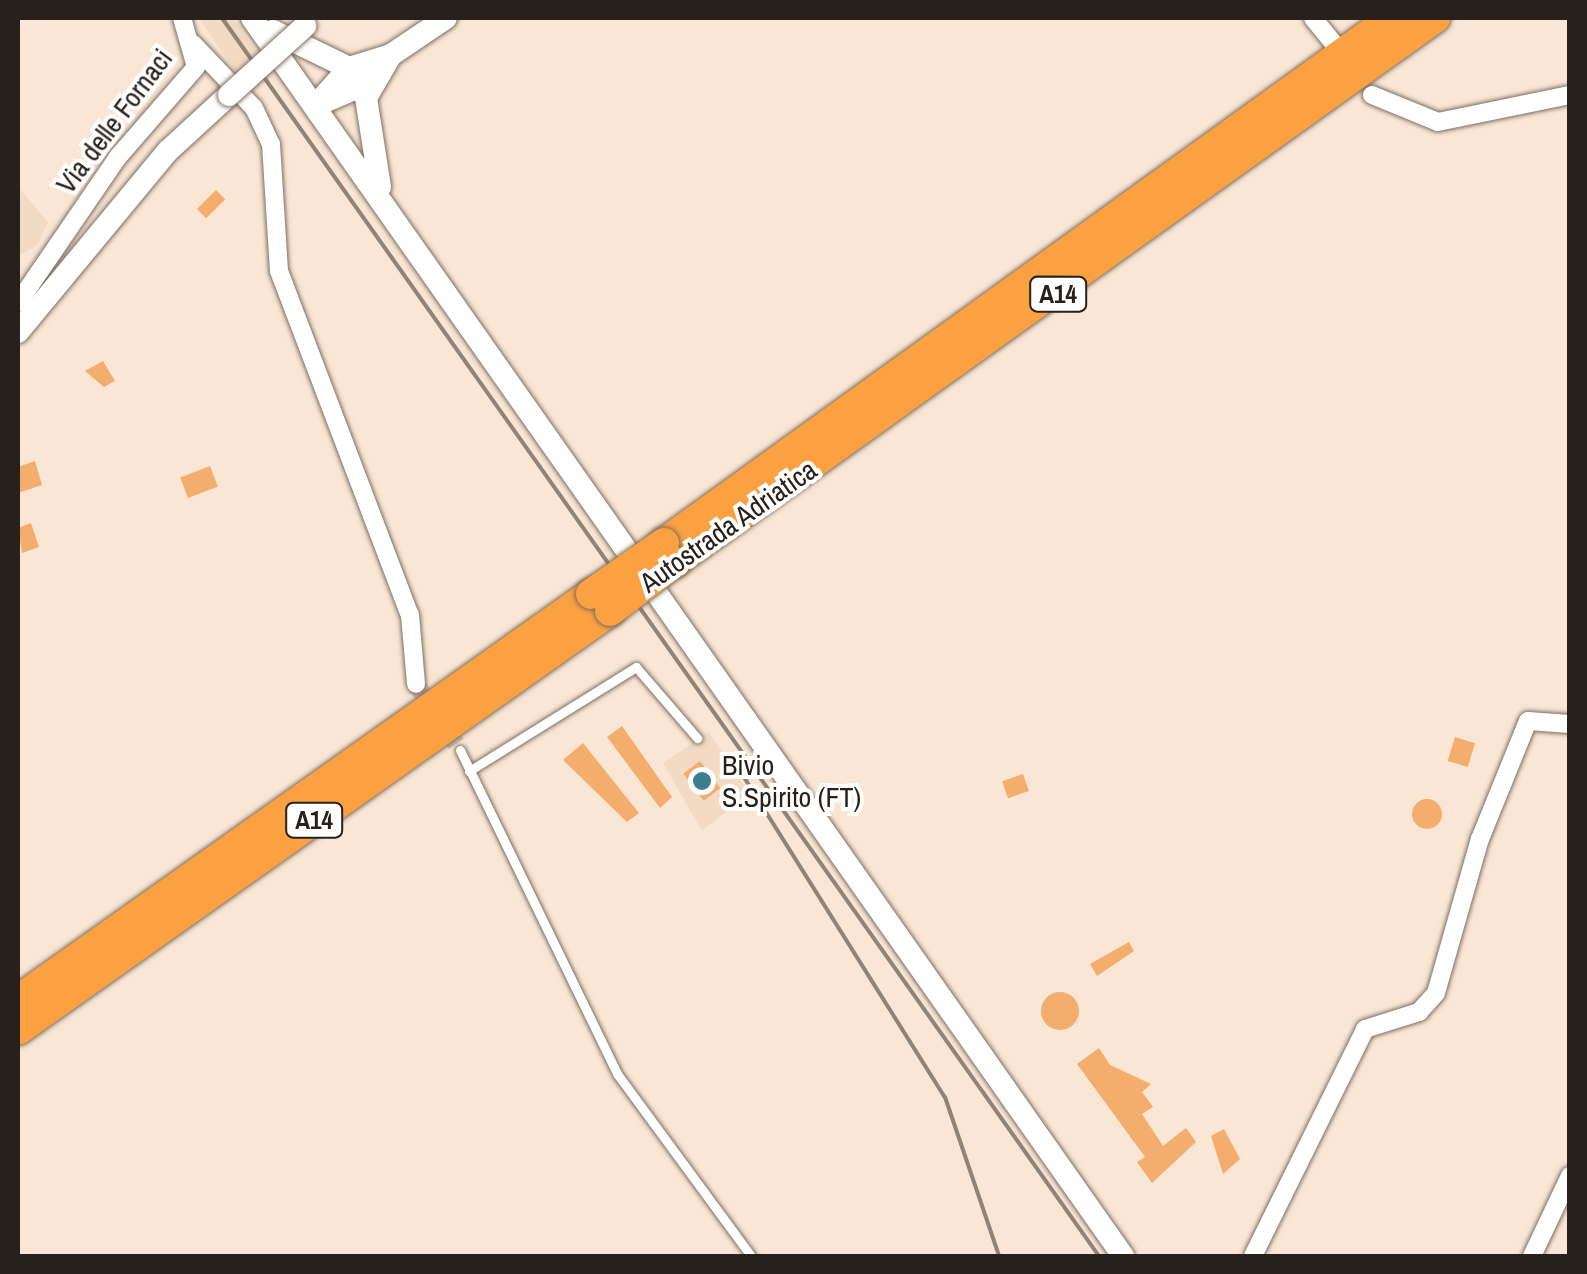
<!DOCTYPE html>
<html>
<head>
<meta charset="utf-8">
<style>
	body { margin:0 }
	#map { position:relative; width:1587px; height:1274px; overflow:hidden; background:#f9e6d5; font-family:"Archivo Narrow",sans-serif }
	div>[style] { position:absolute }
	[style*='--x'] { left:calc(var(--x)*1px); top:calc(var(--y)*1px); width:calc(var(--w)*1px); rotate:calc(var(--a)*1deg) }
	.built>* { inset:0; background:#f3dac5 }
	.building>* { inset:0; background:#f3ae6d; transform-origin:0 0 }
	.round { border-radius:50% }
	.minor-tunnel>* { height:18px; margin-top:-9px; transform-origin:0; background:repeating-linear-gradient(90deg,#cfbfb0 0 18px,transparent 0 27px) }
	.roads { filter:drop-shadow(0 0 2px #7f6f60) drop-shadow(0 0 2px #7f6f60) }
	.service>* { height:9px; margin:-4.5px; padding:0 4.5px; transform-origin:4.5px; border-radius:4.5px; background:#fff }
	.minor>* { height:18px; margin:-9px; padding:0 9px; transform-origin:9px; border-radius:9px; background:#fff }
	.secondary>* { height:22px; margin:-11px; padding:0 11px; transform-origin:11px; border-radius:11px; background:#fff }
	.motorway>* { height:30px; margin:-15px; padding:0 15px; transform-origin:15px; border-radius:15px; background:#fca141 }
	.rail>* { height:4px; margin:-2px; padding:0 2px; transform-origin:2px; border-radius:2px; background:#908377 }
	.bridges { filter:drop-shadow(0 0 2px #7f6f60) drop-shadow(0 0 2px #7f6f60) }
	.secondary-bridge>* { height:22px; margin:-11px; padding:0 11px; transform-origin:11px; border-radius:11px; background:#fff }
	.motorway-bridge>* { height:30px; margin:-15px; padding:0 15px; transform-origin:15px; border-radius:15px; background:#fca141 }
	.dots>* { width:28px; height:28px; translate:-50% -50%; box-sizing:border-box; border:5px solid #fff; border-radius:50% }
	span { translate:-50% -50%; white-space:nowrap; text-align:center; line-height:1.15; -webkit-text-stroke:8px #fff; paint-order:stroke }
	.shield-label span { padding:2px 8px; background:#fff; border:2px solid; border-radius:8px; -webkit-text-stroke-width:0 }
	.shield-label { font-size:25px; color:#28211b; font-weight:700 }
	.street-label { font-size:28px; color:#28211b }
	.poi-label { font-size:28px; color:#28211b }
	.left { translate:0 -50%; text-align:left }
	.frame { position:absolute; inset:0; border:20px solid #28211b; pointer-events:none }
</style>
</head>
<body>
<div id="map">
	<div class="built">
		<div style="clip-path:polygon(199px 18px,233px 18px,257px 52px,235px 71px)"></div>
		<div style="clip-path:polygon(18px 187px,48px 222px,38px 245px,18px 256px)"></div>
		<div style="clip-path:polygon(709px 732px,749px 793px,702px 831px,663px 763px)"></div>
	</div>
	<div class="building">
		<div style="left:216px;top:190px;width:13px;height:27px;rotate:45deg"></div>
		<div style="clip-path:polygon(103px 361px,115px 381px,104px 387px,85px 371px)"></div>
		<div style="clip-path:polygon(35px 461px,42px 485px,18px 493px,18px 467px)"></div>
		<div style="left:210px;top:466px;width:22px;height:32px;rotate:69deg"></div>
		<div style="clip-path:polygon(31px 523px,39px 547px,22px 553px,18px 528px)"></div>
		<div style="clip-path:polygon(622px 726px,672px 797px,660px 808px,607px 737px)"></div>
		<div style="left:1455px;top:737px;width:21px;height:25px;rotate:17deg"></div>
		<div style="clip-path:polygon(583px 743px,639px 813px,627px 822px,563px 760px)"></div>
		<div style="left:700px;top:761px;width:34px;height:21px;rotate:53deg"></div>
		<div style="left:1023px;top:774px;width:18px;height:22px;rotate:71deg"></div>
		<div class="round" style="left:1412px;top:799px;width:30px;height:30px"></div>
		<div style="clip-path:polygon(1129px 942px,1134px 951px,1097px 976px,1090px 964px)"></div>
		<div class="round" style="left:1041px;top:992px;width:38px;height:38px"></div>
		<div style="clip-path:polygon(1099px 1048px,1110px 1065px,1151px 1084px,1142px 1092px,1153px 1107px,1142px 1114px,1163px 1146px,1186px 1128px,1196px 1142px,1152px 1183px,1137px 1162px,1145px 1157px,1077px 1064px)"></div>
		<div style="clip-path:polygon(1224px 1129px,1240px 1159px,1223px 1174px,1211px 1136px)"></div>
	</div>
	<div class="minor-tunnel">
		<div style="--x:416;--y:684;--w:79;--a:56.3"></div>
	</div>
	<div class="roads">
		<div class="service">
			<div style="--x:460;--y:750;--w:361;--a:64.1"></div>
			<div style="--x:618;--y:1075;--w:225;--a:53.7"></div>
			<div style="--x:469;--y:771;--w:197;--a:-31.9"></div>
			<div style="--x:636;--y:667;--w:94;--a:49.3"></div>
		</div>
		<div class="minor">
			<div style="--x:1313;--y:18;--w:33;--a:51"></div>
			<div style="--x:193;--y:44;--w:88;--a:46.4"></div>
			<div style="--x:254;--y:108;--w:40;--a:65"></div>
			<div style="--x:271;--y:144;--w:127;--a:86.4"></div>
			<div style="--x:279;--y:271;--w:368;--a:69.2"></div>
			<div style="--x:410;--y:615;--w:69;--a:85"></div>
			<div style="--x:1372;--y:95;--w:71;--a:22.2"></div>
			<div style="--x:1438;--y:122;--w:135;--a:-11.6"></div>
			<div style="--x:18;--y:303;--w:177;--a:-55.6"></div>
			<div style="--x:118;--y:157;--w:119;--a:-49.1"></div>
			<div style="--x:196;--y:67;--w:51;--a:-105.9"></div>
			<div style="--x:1253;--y:1256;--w:253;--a:-63.7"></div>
			<div style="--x:1365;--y:1029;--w:57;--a:-17.5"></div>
			<div style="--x:1419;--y:1012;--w:25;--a:-48"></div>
			<div style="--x:1436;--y:993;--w:160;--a:-74.1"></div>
			<div style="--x:1480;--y:839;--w:127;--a:-67.9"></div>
			<div style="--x:1528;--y:721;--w:42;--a:4.1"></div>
			<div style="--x:1532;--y:1256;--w:89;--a:-64.6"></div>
		</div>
		<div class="secondary">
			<div style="--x:252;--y:18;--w:1514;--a:54.87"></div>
			<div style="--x:273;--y:31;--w:85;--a:26"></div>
			<div style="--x:315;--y:106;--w:51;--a:-48.2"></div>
			<div style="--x:349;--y:68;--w:44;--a:-17.2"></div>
			<div style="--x:391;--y:55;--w:66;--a:-33.9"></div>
			<div style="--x:315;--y:106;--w:65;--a:-23.4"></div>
			<div style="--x:380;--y:187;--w:90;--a:-98.9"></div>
			<div style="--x:366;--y:98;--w:50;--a:-59.8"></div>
			<div style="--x:18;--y:332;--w:235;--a:-50.4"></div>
			<div style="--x:168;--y:151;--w:83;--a:-42.6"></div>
		</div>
		<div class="motorway">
			<div style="--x:664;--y:543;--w:898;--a:-35.8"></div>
			<div style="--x:675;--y:562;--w:935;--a:-35.59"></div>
			<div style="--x:18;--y:1000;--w:702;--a:-35.32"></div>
			<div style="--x:18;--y:1030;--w:725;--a:-35.29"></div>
		</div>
	</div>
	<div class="rail">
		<div style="--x:222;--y:18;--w:1517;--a:54.69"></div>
		<div style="--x:737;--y:766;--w:391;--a:57.9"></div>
		<div style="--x:945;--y:1097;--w:168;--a:71.2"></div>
	</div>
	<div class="bridges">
		<div class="secondary-bridge">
			<div style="--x:229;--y:95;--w:103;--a:-42.2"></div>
		</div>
		<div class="motorway-bridge">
			<div style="--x:591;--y:594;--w:89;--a:-34.9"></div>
			<div style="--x:610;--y:611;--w:81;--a:-37"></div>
		</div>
	</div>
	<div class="dots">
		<div style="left:702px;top:781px;background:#3b7d8f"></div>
	</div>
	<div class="shield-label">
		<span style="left:1058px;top:294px">A14</span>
		<span style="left:314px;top:820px">A14</span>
	</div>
	<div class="street-label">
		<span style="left:114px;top:121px;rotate:-53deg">Via delle Fornaci</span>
		<span style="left:728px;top:526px;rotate:-35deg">Autostrada Adriatica</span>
	</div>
	<div class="poi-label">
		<span class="left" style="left:722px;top:781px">Bivio<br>S.Spirito (FT)</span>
	</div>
	<div class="frame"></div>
</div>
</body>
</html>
